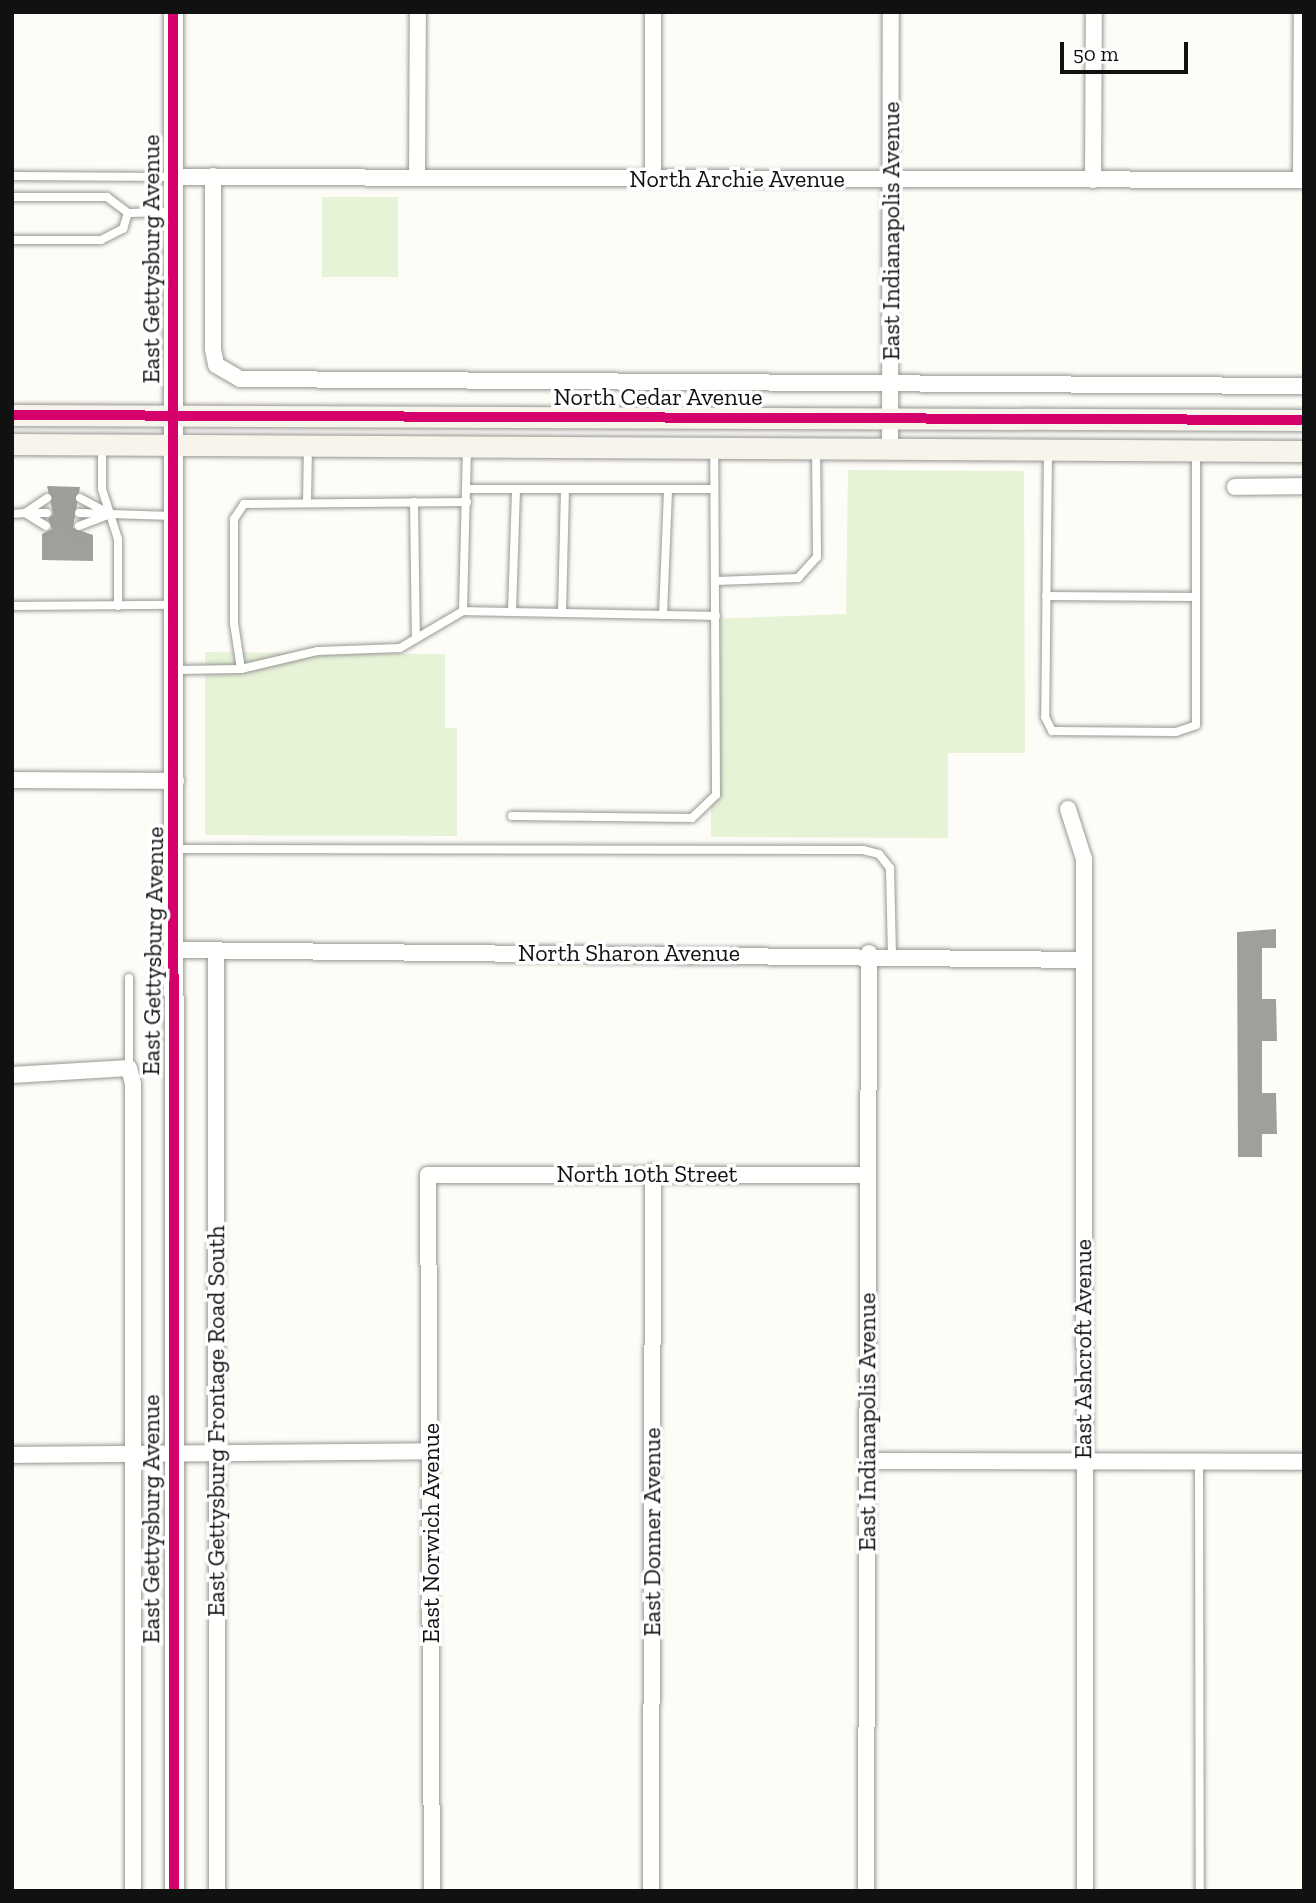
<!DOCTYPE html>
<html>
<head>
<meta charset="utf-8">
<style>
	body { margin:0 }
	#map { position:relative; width:1316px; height:1903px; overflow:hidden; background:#fdfcf7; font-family:"Zilla Slab",serif }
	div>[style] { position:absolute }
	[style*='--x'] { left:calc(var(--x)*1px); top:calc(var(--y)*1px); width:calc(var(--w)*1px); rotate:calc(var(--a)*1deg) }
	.green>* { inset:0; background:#e7f3d7; transform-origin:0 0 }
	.building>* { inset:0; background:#a19f9c }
	.roads { filter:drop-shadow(0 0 2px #979795) drop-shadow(0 0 2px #979795) }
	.service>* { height:8px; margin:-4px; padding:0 4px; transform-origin:4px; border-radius:4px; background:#fffffe }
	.minor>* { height:16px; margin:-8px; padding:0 8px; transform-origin:8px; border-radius:8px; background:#fffffe }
	.tertiary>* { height:19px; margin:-9.5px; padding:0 9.5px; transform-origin:9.5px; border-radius:9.5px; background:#fffffe }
	.secondary>* { height:21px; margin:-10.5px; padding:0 10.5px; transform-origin:10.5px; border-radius:10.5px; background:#f6f4eb }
	.cycleway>* { height:10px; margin:-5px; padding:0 5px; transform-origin:5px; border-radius:5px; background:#d6006c }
	span { translate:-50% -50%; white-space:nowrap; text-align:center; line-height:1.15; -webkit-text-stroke:7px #fff; paint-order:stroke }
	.street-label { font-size:24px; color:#111 }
	.frame { position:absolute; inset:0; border:14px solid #111; pointer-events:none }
	.scale { position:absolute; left:1060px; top:42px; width:128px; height:32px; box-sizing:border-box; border:4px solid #111; border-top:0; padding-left:9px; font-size:21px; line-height:24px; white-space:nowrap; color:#111; -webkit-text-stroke:5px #fff; paint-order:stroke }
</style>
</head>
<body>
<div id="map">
	<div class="green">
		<div style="left:322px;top:197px;width:76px;height:80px"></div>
		<div style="clip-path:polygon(848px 470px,1024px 471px,1025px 753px,948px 753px,948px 838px,711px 837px,711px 619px,846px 614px)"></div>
		<div style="clip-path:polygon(205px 652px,445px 654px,445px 728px,457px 728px,457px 836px,205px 835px)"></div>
	</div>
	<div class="building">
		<div style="clip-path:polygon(47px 486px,80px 487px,73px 528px,93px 535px,93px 561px,42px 560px,42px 534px,52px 529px,48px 519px,53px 514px)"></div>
		<div style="clip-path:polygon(1276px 929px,1276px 948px,1262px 948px,1262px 999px,1276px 999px,1277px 1041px,1262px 1041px,1262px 1093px,1276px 1093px,1277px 1134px,1262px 1134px,1262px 1157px,1238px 1157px,1237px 932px)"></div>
	</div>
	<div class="roads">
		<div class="service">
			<div style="--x:12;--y:176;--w:159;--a:0.4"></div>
			<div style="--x:12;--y:197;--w:95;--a:0"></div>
			<div style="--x:107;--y:197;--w:26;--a:37"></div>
			<div style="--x:128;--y:213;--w:43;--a:-1.3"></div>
			<div style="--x:12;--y:240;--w:89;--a:0"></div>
			<div style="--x:101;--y:240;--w:25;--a:-27"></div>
			<div style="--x:123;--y:229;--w:17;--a:-73"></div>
			<div style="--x:102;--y:447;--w:42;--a:90"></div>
			<div style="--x:102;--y:489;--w:52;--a:72.3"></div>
			<div style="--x:118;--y:539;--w:67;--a:90"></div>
			<div style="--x:1048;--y:450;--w:267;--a:90.6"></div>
			<div style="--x:1045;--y:717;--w:16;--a:63"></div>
			<div style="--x:1052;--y:731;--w:124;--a:0.5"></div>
			<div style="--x:1176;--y:732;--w:21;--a:-19"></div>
			<div style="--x:1196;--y:725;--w:272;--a:-90"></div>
			<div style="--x:466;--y:489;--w:248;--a:0"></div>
			<div style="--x:307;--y:502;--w:56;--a:-89"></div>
			<div style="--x:414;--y:502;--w:135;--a:89.2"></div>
			<div style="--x:79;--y:513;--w:31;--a:2"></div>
			<div style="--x:110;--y:514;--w:34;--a:-152"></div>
			<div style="--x:12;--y:514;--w:13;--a:-4"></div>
			<div style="--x:25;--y:513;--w:27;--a:-34"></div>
			<div style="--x:46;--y:526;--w:25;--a:-148"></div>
			<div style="--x:25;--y:513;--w:22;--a:0"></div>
			<div style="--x:79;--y:526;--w:33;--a:-21"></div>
			<div style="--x:110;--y:514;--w:63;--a:1.8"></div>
			<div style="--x:716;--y:581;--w:82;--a:-2.1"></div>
			<div style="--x:798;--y:578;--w:28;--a:-48"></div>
			<div style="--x:817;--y:557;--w:107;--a:-90.5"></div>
			<div style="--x:1046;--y:596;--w:150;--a:0.4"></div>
			<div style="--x:12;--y:606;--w:162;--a:-0.4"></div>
			<div style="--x:463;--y:611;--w:162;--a:-88.6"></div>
			<div style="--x:512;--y:611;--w:122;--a:-88.1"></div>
			<div style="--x:562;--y:613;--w:124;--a:-88.6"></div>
			<div style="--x:663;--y:615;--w:126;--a:-87.7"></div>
			<div style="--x:241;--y:669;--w:47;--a:-98.7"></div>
			<div style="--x:234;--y:623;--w:104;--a:-90"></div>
			<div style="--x:234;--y:519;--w:18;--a:-56"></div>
			<div style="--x:244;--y:504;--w:223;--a:-0.5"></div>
			<div style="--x:176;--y:670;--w:65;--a:-0.9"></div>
			<div style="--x:241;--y:669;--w:79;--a:-13.2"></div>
			<div style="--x:318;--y:651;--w:82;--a:-2.1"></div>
			<div style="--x:400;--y:648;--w:73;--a:-30.4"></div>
			<div style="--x:463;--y:611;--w:253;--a:1.1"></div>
			<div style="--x:512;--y:816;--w:180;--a:0.6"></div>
			<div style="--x:692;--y:818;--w:33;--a:-44"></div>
			<div style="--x:716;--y:795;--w:344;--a:-90.3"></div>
			<div style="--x:176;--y:849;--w:687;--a:0.08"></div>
			<div style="--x:863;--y:850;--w:16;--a:14"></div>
			<div style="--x:879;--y:854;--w:18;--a:52"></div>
			<div style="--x:890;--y:868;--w:85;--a:88.7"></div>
			<div style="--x:129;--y:978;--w:90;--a:90"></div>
			<div style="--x:1199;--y:1464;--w:427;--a:89.9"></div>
		</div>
		<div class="minor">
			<div style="--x:213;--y:176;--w:173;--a:90"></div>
			<div style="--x:213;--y:349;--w:16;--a:79"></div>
			<div style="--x:216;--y:365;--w:28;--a:30"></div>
			<div style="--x:240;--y:379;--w:1064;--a:0.38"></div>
			<div style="--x:171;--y:177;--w:1133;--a:0.15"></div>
			<div style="--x:417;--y:177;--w:165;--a:-89.7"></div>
			<div style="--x:653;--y:179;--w:167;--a:-90"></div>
			<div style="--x:1093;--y:180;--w:168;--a:-89.7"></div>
			<div style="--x:1301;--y:180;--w:168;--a:-89.7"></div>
			<div style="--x:890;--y:449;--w:437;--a:-89.9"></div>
			<div style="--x:1235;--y:487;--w:69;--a:-0.8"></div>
			<div style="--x:12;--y:780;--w:164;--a:0.3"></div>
			<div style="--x:1068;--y:809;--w:52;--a:72.3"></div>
			<div style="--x:1084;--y:859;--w:1032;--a:89.94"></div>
			<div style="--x:176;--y:950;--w:905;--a:0.63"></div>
			<div style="--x:216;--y:951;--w:940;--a:89.94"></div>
			<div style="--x:12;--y:1075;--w:117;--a:-3.4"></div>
			<div style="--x:129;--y:1068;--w:16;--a:76"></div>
			<div style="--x:133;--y:1084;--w:807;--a:90"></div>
			<div style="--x:12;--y:1455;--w:419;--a:-0.5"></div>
			<div style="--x:868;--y:1461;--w:436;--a:0.1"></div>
			<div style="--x:432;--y:1891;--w:716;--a:-90.32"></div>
			<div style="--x:428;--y:1175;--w:438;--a:0"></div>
			<div style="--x:651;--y:1891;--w:719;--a:-89.84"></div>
			<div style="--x:866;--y:1891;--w:938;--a:-89.82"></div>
		</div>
		<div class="tertiary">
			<div style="--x:173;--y:12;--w:1879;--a:89.97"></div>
		</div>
		<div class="secondary">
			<div style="--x:12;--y:415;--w:1292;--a:0.22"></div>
			<div style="--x:12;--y:444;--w:1292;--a:0.31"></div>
		</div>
	</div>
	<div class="cycleway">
		<div style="--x:173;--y:12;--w:1879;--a:89.97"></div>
		<div style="--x:12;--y:415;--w:1292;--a:0.22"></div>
	</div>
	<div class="street-label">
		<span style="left:737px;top:179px">North Archie Avenue</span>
		<span style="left:891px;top:231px;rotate:-90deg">East Indianapolis Avenue</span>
		<span style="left:151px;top:259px;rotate:-90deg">East Gettysburg Avenue</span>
		<span style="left:658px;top:397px">North Cedar Avenue</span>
		<span style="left:153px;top:951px;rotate:-89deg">East Gettysburg Avenue</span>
		<span style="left:629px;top:953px">North Sharon Avenue</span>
		<span style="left:647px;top:1174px">North 10th Street</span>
		<span style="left:1083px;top:1349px;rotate:-90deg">East Ashcroft Avenue</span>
		<span style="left:216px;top:1421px;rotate:-90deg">East Gettysburg Frontage Road South</span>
		<span style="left:867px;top:1422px;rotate:-90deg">East Indianapolis Avenue</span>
		<span style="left:151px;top:1519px;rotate:-90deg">East Gettysburg Avenue</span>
		<span style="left:652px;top:1532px;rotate:-90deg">East Donner Avenue</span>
		<span style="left:431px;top:1533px;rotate:-90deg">East Norwich Avenue</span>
	</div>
	<div class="frame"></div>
	<div class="scale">50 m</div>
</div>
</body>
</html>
